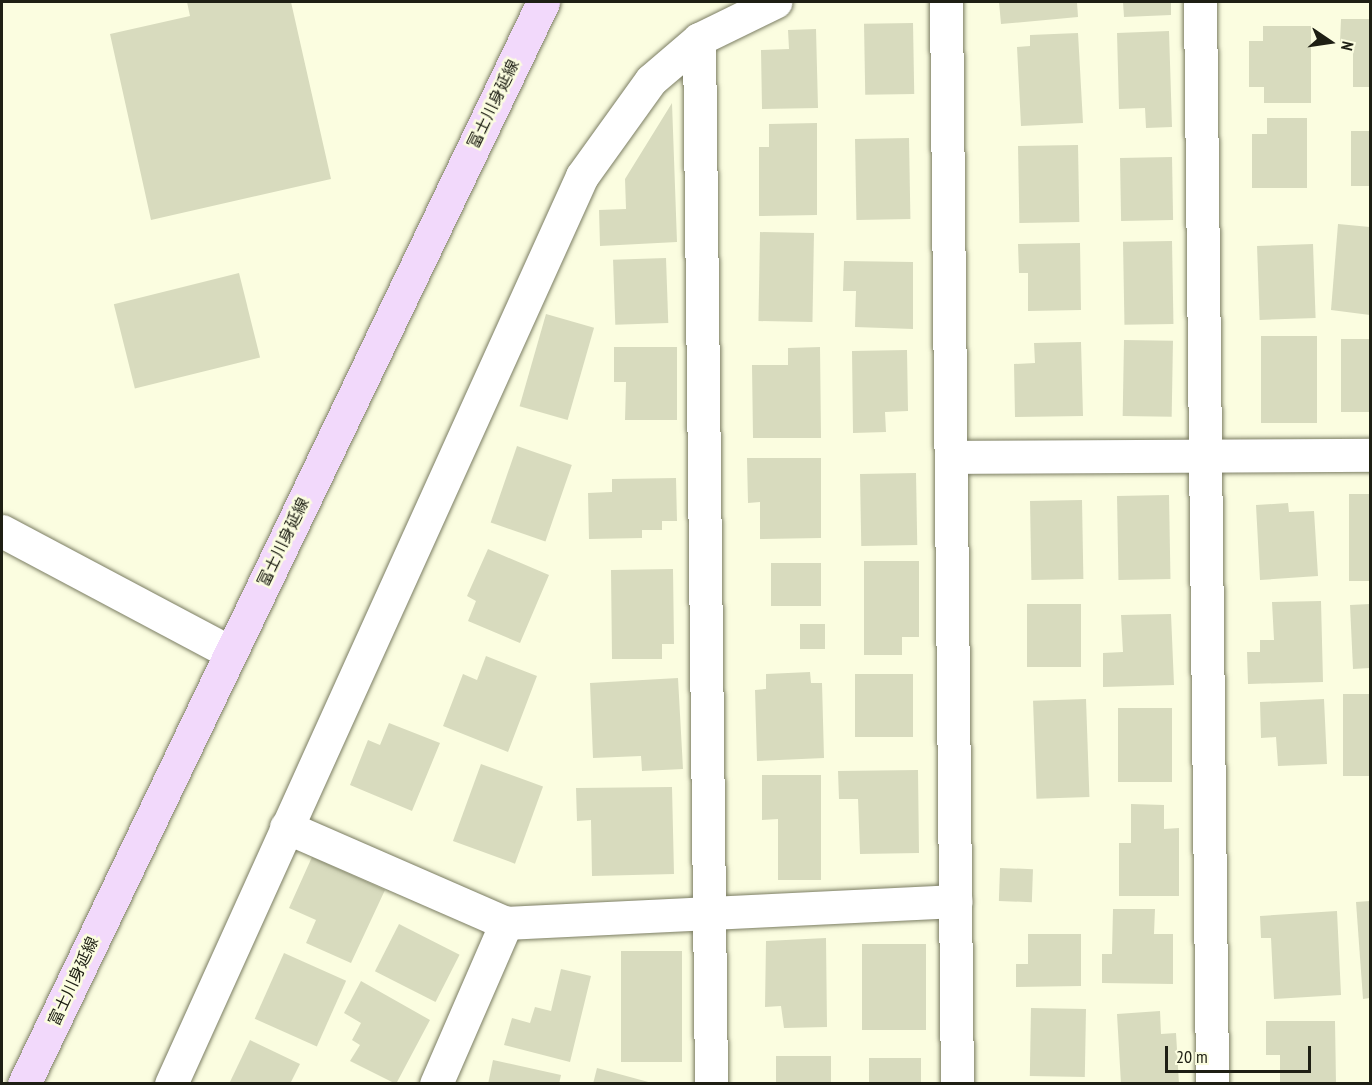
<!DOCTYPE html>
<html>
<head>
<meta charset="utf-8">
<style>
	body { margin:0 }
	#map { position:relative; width:1372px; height:1085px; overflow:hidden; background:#fbfde0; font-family:"PT Sans Narrow","Noto Sans JP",sans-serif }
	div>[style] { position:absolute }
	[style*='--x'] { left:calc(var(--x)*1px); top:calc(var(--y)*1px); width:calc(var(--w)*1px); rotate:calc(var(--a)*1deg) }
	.building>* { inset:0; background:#d8dbbe; transform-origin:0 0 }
	.roads { filter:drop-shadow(0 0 2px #7b7d63) drop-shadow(0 0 2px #7b7d63) }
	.minor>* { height:33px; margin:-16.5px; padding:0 16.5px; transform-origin:16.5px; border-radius:16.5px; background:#fff }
	.major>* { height:33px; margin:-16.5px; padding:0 16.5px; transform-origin:16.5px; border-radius:16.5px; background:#f2d9fb }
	span { translate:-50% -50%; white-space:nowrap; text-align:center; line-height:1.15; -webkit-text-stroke:5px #fbfde0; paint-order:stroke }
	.street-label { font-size:16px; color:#1e1f14 }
	.frame { position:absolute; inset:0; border:3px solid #1e1f14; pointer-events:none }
	.north { position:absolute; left:1300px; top:12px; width:60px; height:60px; -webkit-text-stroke:4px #fbfde0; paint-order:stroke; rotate:103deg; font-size:16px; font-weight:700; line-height:24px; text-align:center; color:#1e1f14 }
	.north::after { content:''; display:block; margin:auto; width:21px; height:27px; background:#1e1f14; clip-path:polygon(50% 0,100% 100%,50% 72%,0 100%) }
	.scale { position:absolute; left:1165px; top:1046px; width:146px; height:27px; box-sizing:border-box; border:3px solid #1e1f14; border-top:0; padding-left:8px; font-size:18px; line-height:21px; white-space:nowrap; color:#1e1f14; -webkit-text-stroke:4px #fbfde0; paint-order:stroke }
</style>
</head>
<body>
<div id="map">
	<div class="building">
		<div style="clip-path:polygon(187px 2px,291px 2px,331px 179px,151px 220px,110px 34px,190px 16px)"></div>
		<div style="clip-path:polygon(999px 2px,1077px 2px,1078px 17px,1001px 24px)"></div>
		<div style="clip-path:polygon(1123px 2px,1171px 2px,1171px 15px,1124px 17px)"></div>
		<div style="clip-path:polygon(1341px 19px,1370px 19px,1370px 87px,1353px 87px,1353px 42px,1340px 42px)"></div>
		<div style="left:913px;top:23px;width:71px;height:49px;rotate:89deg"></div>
		<div style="clip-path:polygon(1263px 26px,1311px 26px,1311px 103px,1264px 103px,1264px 87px,1249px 87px,1249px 41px,1263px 41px)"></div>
		<div style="clip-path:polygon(816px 29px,818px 108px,762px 109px,761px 50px,789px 49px,788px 30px)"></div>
		<div style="clip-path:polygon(1169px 31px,1172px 127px,1146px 128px,1145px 108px,1119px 109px,1117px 33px)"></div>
		<div style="clip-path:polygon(1078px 33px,1083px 123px,1021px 126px,1017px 47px,1030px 46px,1030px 35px)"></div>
		<div style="clip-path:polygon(672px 103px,677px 242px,600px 246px,599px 210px,626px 209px,625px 179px)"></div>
		<div style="clip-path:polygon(1267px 118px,1307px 118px,1307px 188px,1252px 188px,1252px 134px,1267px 134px)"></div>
		<div style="clip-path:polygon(817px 123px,817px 215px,759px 216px,759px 147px,769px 147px,769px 124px)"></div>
		<div style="left:1351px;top:131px;width:19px;height:55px"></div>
		<div style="left:909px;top:138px;width:81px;height:54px;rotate:89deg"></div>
		<div style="left:1078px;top:145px;width:77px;height:60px;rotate:89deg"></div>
		<div style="left:1172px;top:157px;width:63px;height:52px;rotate:89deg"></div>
		<div style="clip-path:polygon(1338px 224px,1370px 227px,1370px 315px,1331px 310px)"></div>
		<div style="left:814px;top:233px;width:89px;height:54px;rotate:91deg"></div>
		<div style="left:1172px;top:241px;width:83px;height:49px;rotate:89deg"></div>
		<div style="clip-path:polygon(1080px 243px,1081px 310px,1028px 311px,1028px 273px,1019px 273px,1018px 244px)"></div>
		<div style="left:1313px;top:244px;width:74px;height:56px;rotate:88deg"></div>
		<div style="left:666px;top:258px;width:65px;height:53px;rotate:88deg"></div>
		<div style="clip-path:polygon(844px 261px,913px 262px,913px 329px,855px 327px,856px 291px,843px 291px)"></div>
		<div style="left:239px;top:273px;width:87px;height:129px;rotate:76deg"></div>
		<div style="left:546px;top:314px;width:50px;height:96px;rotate:16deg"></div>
		<div style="left:1261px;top:336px;width:56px;height:87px"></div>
		<div style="left:1341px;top:339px;width:29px;height:73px"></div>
		<div style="left:1124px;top:340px;width:49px;height:76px;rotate:1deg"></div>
		<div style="clip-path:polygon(1081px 342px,1083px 416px,1015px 417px,1014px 364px,1035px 363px,1034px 343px)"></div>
		<div style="clip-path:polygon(614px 347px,677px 347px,677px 420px,625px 420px,626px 382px,614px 382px)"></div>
		<div style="clip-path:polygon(820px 347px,821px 438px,753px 438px,752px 365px,788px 365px,788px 348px)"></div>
		<div style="clip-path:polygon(907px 350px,908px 411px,885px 412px,886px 432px,853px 433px,852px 351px)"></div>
		<div style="left:517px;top:446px;width:58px;height:81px;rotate:19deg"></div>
		<div style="clip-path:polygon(747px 458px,821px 458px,821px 538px,760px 539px,760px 502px,748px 503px)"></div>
		<div style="left:916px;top:473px;width:72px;height:56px;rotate:89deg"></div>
		<div style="clip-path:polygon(676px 478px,677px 521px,662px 521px,662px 530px,642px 530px,642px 538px,589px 539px,588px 493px,612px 492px,612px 479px)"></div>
		<div style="left:1349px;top:494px;width:21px;height:87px"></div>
		<div style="left:1169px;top:495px;width:84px;height:52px;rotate:89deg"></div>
		<div style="left:1082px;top:500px;width:79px;height:52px;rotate:89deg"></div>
		<div style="clip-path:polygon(1288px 503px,1289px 512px,1314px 511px,1318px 576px,1260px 580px,1256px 505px)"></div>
		<div style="clip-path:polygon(488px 549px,549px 575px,520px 643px,468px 621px,476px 601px,467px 596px)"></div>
		<div style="clip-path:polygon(864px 561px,919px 561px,919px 637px,902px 637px,902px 655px,864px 655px)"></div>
		<div style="left:771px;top:563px;width:50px;height:43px"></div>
		<div style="clip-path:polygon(673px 569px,674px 644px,662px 644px,662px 659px,612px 659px,611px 570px)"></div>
		<div style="clip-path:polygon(1321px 601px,1323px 682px,1248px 684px,1247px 652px,1260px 652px,1260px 640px,1274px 640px,1272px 602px)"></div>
		<div style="left:1027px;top:604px;width:54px;height:63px"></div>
		<div style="clip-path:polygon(1370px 604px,1370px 668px,1353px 669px,1350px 605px)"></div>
		<div style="clip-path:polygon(1171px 614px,1174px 685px,1103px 687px,1103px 653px,1123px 652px,1121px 615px)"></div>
		<div style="left:800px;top:624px;width:25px;height:25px"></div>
		<div style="clip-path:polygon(486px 656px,537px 676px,508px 752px,443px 726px,463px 674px,477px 680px)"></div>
		<div style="clip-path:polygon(810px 672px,811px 683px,822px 683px,824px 758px,757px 761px,755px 690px,766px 689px,766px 674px)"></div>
		<div style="left:855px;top:674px;width:58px;height:63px"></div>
		<div style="clip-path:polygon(678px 678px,683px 769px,642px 771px,641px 756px,593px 758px,590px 683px)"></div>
		<div style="left:1370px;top:694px;width:82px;height:27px;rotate:90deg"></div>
		<div style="left:1086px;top:699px;width:98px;height:53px;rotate:88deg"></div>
		<div style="clip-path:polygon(1324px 699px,1327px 764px,1278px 766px,1276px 737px,1261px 738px,1260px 702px)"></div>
		<div style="left:1118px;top:708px;width:54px;height:74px"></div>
		<div style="clip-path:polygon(389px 723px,440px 743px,412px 811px,350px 785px,368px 740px,380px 745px)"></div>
		<div style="left:481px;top:764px;width:66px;height:82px;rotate:20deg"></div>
		<div style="clip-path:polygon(918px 770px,919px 853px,860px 854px,858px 799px,839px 799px,838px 771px)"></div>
		<div style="clip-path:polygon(762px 775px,821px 775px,821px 880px,778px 880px,778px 819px,762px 820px)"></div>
		<div style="clip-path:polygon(672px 787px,674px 874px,592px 876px,591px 820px,577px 821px,576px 788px)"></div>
		<div style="clip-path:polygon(1131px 804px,1164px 805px,1164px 829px,1179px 828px,1179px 896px,1119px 896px,1119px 843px,1131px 843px)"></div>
		<div style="clip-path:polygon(312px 857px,385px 890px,351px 963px,306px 943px,316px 920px,289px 908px)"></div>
		<div style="left:1000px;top:868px;width:33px;height:33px;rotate:2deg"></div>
		<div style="clip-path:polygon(1370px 901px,1370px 998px,1363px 999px,1356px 902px)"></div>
		<div style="clip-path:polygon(1113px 909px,1155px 909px,1154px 934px,1173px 934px,1173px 984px,1102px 983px,1102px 954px,1112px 954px)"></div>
		<div style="clip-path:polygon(1337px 911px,1341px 995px,1274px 999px,1271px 938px,1261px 938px,1260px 916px)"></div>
		<div style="left:399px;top:924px;width:68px;height:53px;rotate:27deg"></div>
		<div style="clip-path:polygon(1028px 934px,1081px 934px,1081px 986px,1016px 987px,1016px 964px,1028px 964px)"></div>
		<div style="clip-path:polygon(826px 938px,827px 1027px,784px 1028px,781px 1006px,765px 1007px,766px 941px)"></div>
		<div style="left:926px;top:944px;width:86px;height:64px;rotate:90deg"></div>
		<div style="left:621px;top:951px;width:61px;height:111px"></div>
		<div style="left:284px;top:953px;width:68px;height:72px;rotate:24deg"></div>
		<div style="clip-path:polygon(561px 969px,591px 976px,570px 1062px,504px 1045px,512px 1018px,530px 1023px,535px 1007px,551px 1011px)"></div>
		<div style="clip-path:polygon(361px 981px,430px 1020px,396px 1084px,350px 1061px,360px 1045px,352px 1040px,361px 1023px,344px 1013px)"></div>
		<div style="left:1031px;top:1008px;width:55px;height:68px;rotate:1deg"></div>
		<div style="clip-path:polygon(1160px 1011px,1161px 1034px,1176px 1033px,1179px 1084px,1121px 1084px,1117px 1014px)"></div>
		<div style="clip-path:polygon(1266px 1021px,1335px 1021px,1336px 1084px,1280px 1084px,1280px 1055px,1266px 1055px)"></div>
		<div style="clip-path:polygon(250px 1040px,300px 1064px,290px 1084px,229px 1084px)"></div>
		<div style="left:831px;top:1056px;width:28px;height:55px;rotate:90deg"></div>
		<div style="left:869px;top:1058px;width:52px;height:26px"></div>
		<div style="clip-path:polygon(493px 1060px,561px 1075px,559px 1084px,488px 1084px)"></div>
		<div style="clip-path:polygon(597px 1068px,652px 1083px,652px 1084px,593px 1084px)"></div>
	</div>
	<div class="roads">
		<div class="minor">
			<div style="--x:946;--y:2;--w:1082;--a:89.42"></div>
			<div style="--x:1200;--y:2;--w:1082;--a:89.36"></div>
			<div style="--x:699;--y:39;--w:1045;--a:89.34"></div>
			<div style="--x:951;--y:457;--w:419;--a:-0.3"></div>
			<div style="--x:2;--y:531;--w:258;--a:28"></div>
			<div style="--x:286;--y:827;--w:240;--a:23.6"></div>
			<div style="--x:506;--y:923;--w:450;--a:-2.8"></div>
			<div style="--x:171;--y:1084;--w:997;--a:-65.65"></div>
			<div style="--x:582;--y:176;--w:118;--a:-54.3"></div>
			<div style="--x:651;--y:80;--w:63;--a:-40.5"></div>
			<div style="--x:699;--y:39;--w:85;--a:-26"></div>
			<div style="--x:436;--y:1084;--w:176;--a:-66.5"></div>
		</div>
		<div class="major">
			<div style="--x:24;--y:1084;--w:1200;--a:-64.37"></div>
		</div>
	</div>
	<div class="street-label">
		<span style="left:493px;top:104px;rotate:-64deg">富士川身延線</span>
		<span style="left:283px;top:542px;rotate:-64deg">富士川身延線</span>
		<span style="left:73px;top:981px;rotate:-65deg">富士川身延線</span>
	</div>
	<div class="frame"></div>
	<div class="north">N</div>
	<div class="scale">20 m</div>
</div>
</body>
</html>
